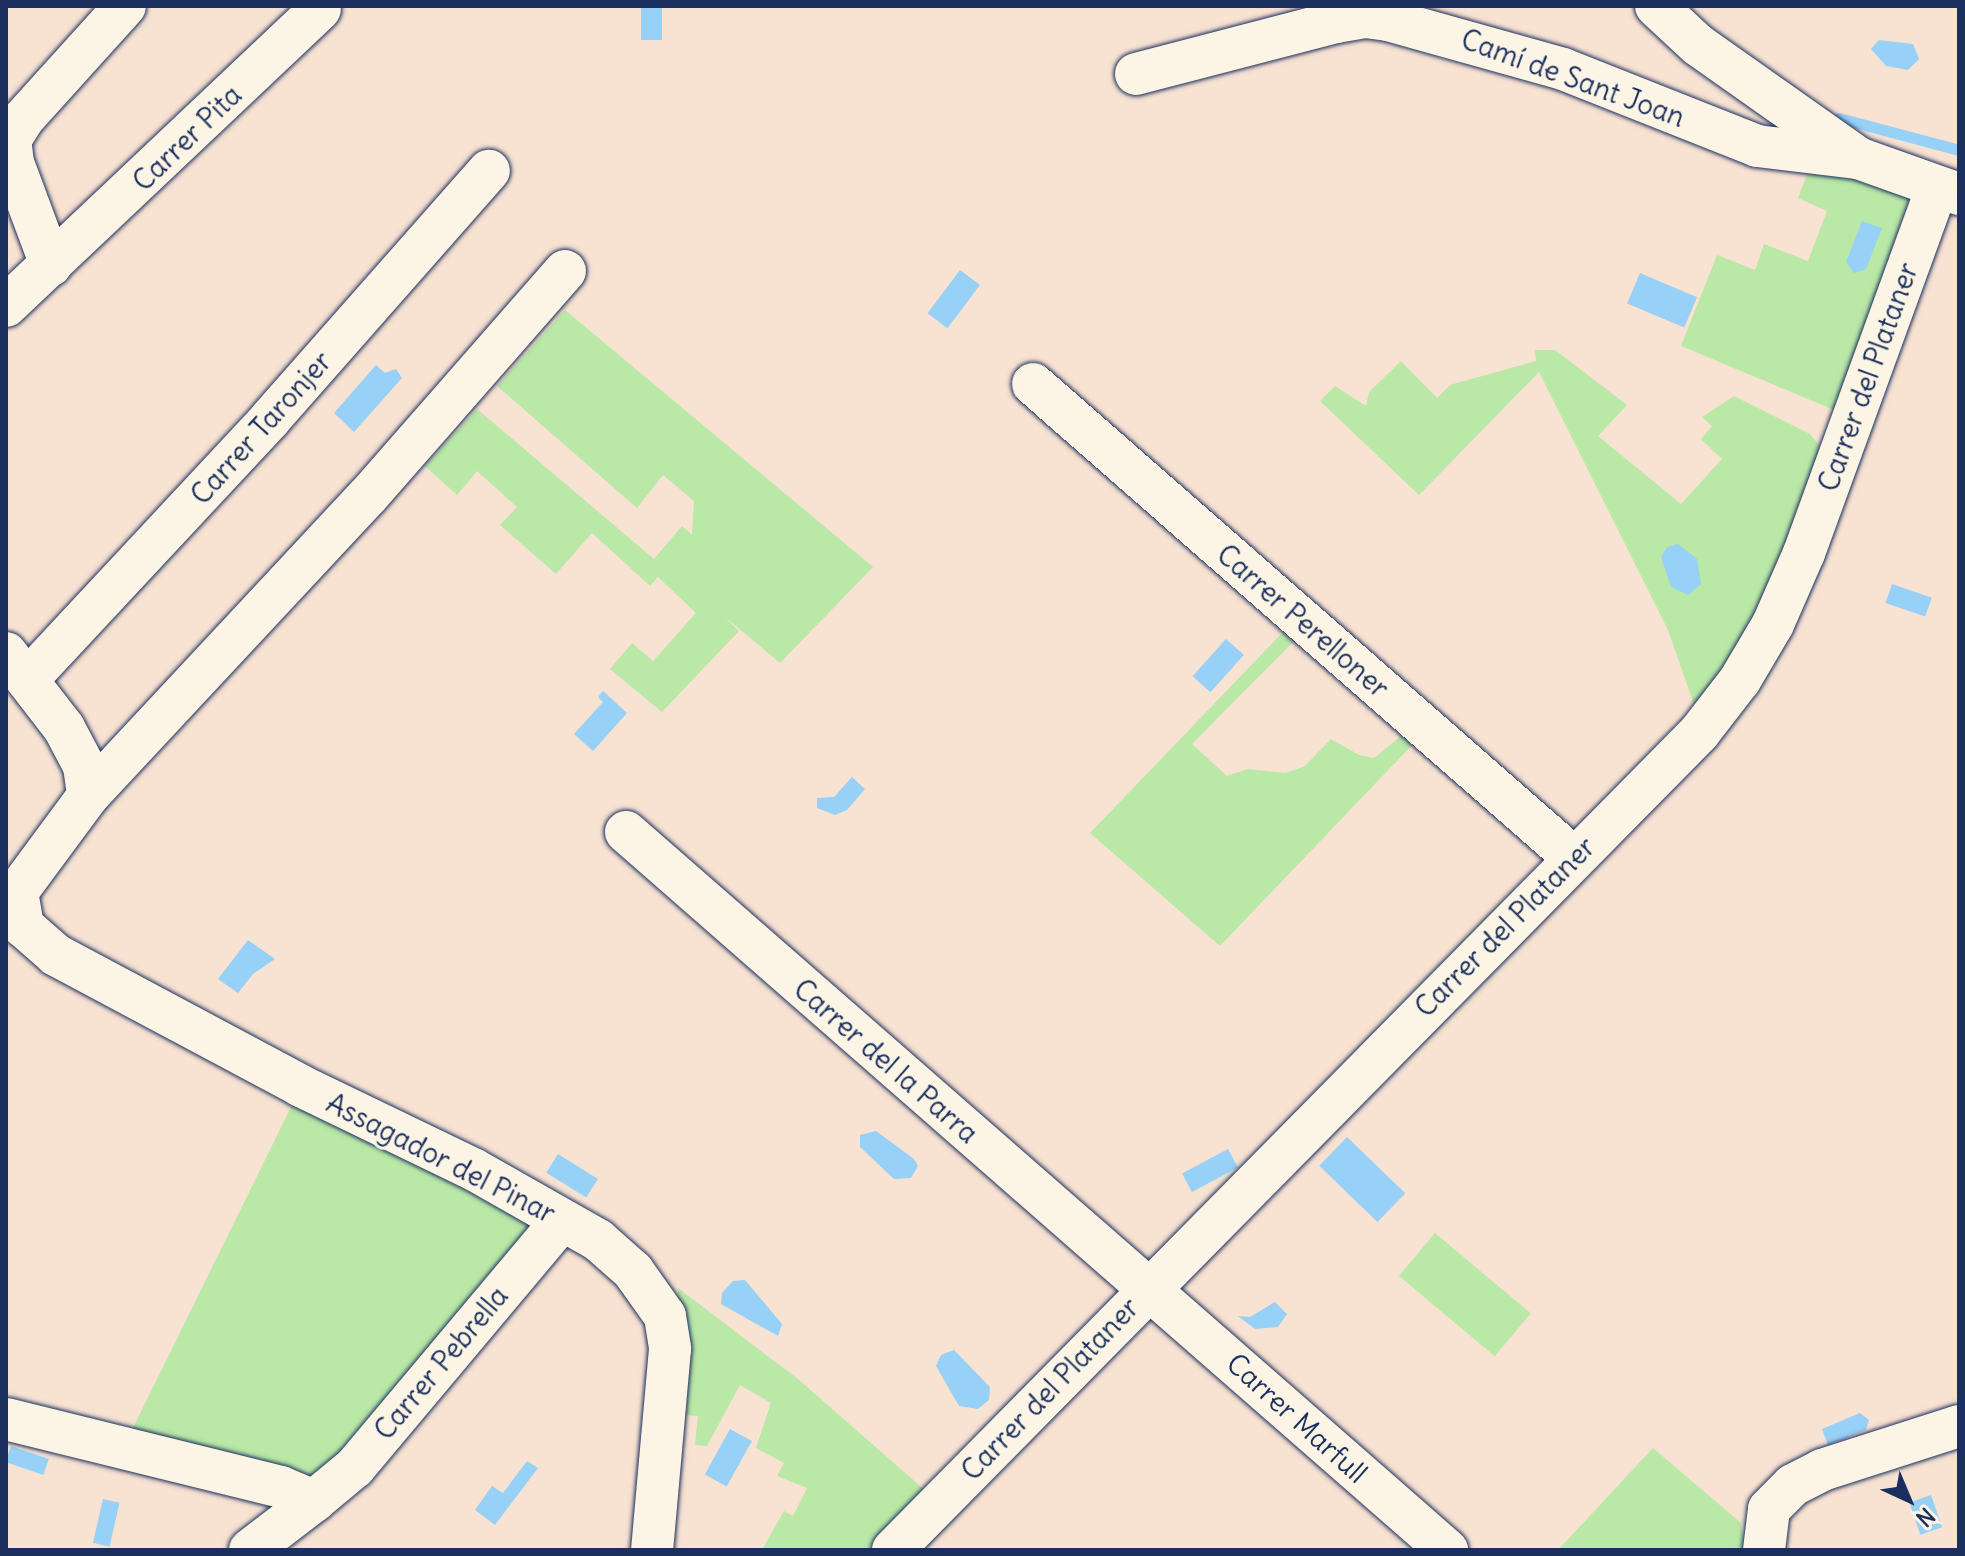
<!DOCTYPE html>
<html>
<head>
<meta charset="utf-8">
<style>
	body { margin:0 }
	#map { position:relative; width:1965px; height:1556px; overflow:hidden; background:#f8e2d2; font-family:Delius,sans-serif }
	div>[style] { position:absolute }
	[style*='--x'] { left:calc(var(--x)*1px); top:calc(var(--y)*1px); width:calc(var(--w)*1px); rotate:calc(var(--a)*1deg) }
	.green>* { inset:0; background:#b9e8a7; transform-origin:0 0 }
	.water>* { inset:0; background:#97d1f7; transform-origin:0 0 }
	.stream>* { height:11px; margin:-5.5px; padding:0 5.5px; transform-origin:5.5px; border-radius:5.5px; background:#97d1f7 }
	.roads { filter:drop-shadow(0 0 2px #1b2f5e) drop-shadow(0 0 2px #1b2f5e) }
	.minor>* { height:42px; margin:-21px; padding:0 21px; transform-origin:21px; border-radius:21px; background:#fcf5e5 }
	span { translate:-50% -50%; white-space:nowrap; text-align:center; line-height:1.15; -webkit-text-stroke:6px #fcf5e5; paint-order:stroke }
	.street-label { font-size:28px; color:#1b2f5e }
	.frame { position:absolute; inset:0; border:8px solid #1b2f5e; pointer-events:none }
	.north { position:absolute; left:1869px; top:1460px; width:80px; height:80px; -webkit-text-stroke:6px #fcf5e5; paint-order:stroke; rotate:136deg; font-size:22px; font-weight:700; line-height:32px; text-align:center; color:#1b2f5e }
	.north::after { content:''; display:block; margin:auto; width:28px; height:36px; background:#1b2f5e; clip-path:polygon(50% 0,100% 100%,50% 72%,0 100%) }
</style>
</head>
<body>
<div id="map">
	<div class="green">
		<div style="clip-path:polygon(1811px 164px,1906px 193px,1908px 202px,1839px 412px,1681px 346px,1717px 255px,1755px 270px,1764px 244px,1808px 261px,1827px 211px,1798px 198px)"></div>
		<div style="clip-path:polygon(565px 310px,873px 567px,780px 663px,724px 616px,739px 631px,662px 712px,610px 669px,632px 643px,653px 661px,696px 613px,658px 577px,650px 586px,592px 533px,556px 574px,500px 525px,517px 507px,477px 471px,457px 495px,425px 466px,477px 409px,654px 559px,682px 526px,692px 535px,694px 501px,663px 475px,637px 508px,497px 386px)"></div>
		<div style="clip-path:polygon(1535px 350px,1555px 350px,1627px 405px,1598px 436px,1681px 504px,1722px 459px,1701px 439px,1712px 426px,1702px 417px,1734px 396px,1810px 434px,1823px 450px,1753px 631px,1696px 710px,1668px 630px,1539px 372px,1419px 495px,1320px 401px,1335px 386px,1366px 406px,1369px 392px,1401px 361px,1437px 398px,1450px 385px,1536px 361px)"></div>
		<div style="clip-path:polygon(1286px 629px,1297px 638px,1192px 744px,1227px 776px,1248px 769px,1286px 773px,1305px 766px,1331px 739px,1359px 755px,1374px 758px,1405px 733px,1415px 742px,1220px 946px,1090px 833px)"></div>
		<div style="clip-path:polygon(295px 1099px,530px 1225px,531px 1234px,390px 1407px,314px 1478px,129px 1436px)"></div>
		<div style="left:1435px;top:1233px;width:125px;height:56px;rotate:40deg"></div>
		<div style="clip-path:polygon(678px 1288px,798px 1379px,927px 1492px,870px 1550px,762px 1550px,784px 1511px,793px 1516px,807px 1488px,777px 1476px,784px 1463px,756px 1448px,771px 1403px,740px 1385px,707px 1446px,695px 1445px,698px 1416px,685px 1415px)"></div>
		<div style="clip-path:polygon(1653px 1448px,1741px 1523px,1745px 1550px,1558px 1550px)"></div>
	</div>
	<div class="water">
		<div style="left:641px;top:6px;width:21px;height:34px"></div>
		<div style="clip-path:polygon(1879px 40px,1913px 44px,1919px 59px,1908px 70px,1886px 66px,1871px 49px)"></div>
		<div style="clip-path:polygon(1862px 221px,1882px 228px,1866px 269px,1854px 273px,1846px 262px)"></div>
		<div style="left:960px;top:270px;width:25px;height:54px;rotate:37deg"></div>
		<div style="left:1640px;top:273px;width:62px;height:33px;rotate:23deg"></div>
		<div style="clip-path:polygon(376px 365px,385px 373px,396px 369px,402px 378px,354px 432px,334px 413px)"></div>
		<div style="clip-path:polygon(1678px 544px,1697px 559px,1701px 584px,1688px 595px,1671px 587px,1661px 557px,1667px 547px)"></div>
		<div style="left:1892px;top:584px;width:42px;height:20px;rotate:19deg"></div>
		<div style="left:1226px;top:639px;width:24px;height:50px;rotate:42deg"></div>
		<div style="clip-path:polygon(603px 691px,627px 713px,593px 751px,574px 734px,603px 702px,598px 697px)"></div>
		<div style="clip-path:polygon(852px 777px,865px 789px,847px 810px,835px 815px,817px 808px,817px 798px,834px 797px)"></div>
		<div style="clip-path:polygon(248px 940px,275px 959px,253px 974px,238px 993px,218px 979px)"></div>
		<div style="clip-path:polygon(876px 1131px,914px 1159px,918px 1166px,911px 1178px,894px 1179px,860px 1147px,860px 1135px)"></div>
		<div style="left:1347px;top:1137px;width:81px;height:40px;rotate:44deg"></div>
		<div style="left:1228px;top:1149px;width:21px;height:52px;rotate:62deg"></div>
		<div style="left:558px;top:1154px;width:47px;height:22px;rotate:32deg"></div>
		<div style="clip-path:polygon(745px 1280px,782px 1324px,778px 1336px,721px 1304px,722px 1293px,733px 1281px)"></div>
		<div style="clip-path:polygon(1275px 1302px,1287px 1314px,1278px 1327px,1255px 1329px,1238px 1316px,1250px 1317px)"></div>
		<div style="clip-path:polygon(954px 1350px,990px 1387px,989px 1400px,978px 1409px,959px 1406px,936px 1366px,941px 1355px)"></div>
		<div style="clip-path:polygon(1860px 1413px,1869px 1420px,1866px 1430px,1828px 1445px,1822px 1429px)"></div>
		<div style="left:730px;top:1429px;width:25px;height:52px;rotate:29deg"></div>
		<div style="left:11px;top:1446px;width:40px;height:17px;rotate:19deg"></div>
		<div style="clip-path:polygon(527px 1461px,538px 1468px,495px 1525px,475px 1510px,492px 1486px,503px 1493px)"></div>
		<div style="left:1931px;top:1495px;width:34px;height:23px;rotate:71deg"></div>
		<div style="left:103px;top:1499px;width:17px;height:45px;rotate:13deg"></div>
	</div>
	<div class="stream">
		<div style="--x:1839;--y:118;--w:124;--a:14.9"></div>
	</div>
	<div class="roads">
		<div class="minor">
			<div style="--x:1656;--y:6;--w:57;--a:42.9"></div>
			<div style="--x:1698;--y:45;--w:196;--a:35.2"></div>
			<div style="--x:1136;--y:74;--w:207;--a:-14.6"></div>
			<div style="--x:1336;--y:22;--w:29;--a:-10"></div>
			<div style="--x:1365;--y:17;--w:23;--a:7"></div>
			<div style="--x:1388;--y:20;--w:182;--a:15.6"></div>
			<div style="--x:1563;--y:69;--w:209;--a:21.6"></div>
			<div style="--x:1757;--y:146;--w:102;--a:6.8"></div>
			<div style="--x:1858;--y:158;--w:107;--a:19.6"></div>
			<div style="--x:51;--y:265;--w:109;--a:-110.4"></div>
			<div style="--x:13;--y:163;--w:23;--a:-97"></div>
			<div style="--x:10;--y:140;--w:25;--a:-58"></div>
			<div style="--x:23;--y:119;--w:152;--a:-47.9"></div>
			<div style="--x:6;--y:306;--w:432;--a:-43.4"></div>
			<div style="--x:1033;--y:384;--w:719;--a:41.22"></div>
			<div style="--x:6;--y:653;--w:95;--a:52.3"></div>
			<div style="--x:64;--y:728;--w:43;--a:62.2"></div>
			<div style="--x:84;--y:766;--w:30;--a:82"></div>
			<div style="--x:88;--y:796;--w:119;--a:126.5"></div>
			<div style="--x:27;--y:680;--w:357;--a:-47"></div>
			<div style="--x:270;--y:419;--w:331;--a:-48.6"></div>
			<div style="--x:88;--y:796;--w:410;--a:-47"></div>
			<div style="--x:368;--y:496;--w:299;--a:-48.8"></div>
			<div style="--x:626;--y:832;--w:1091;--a:41.17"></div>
			<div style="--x:17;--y:892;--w:35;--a:80"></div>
			<div style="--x:23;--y:926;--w:44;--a:41.3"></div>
			<div style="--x:56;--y:955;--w:278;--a:28.1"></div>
			<div style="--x:301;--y:1086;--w:191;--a:25.8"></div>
			<div style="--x:473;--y:1169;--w:144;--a:29.6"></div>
			<div style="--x:598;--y:1240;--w:47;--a:41.5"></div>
			<div style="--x:633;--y:1271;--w:55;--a:54.6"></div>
			<div style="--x:665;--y:1316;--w:33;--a:81"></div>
			<div style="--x:670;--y:1349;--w:202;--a:95.1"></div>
			<div style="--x:6;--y:1419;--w:283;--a:13.9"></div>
			<div style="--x:281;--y:1487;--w:36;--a:23"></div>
			<div style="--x:314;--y:1501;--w:53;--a:-39.7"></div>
			<div style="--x:355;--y:1467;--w:322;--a:-50"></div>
			<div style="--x:250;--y:1550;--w:81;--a:-37.4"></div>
			<div style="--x:893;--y:1550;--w:1148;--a:-45.39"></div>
			<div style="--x:1699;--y:733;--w:67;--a:-52.3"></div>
			<div style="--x:1740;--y:680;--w:65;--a:-59.5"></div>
			<div style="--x:1773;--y:624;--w:77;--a:-66.4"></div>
			<div style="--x:1804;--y:553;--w:388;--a:-70"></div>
			<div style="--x:1764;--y:1550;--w:41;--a:-83"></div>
			<div style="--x:1769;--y:1509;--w:34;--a:-45"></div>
			<div style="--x:1793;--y:1485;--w:33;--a:-27"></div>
			<div style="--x:1822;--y:1470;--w:144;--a:-17.8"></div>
		</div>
	</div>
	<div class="street-label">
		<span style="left:1573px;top:78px;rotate:20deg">Camí de Sant Joan</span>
		<span style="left:187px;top:138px;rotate:-44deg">Carrer Pita</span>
		<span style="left:1868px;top:377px;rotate:-70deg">Carrer del Plataner</span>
		<span style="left:261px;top:428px;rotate:-48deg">Carrer Taronjer</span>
		<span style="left:1303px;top:621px;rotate:41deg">Carrer Perelloner</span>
		<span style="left:1505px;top:927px;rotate:-45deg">Carrer del Plataner</span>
		<span style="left:886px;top:1061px;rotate:41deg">Carrer del la Parra</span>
		<span style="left:441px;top:1158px;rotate:27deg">Assagador del Pinar</span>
		<span style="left:441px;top:1363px;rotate:-50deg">Carrer Pebrella</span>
		<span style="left:1050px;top:1389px;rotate:-46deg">Carrer del Plataner</span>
		<span style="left:1297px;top:1418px;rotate:42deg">Carrer Marfull</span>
	</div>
	<div class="frame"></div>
	<div class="north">N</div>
</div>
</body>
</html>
